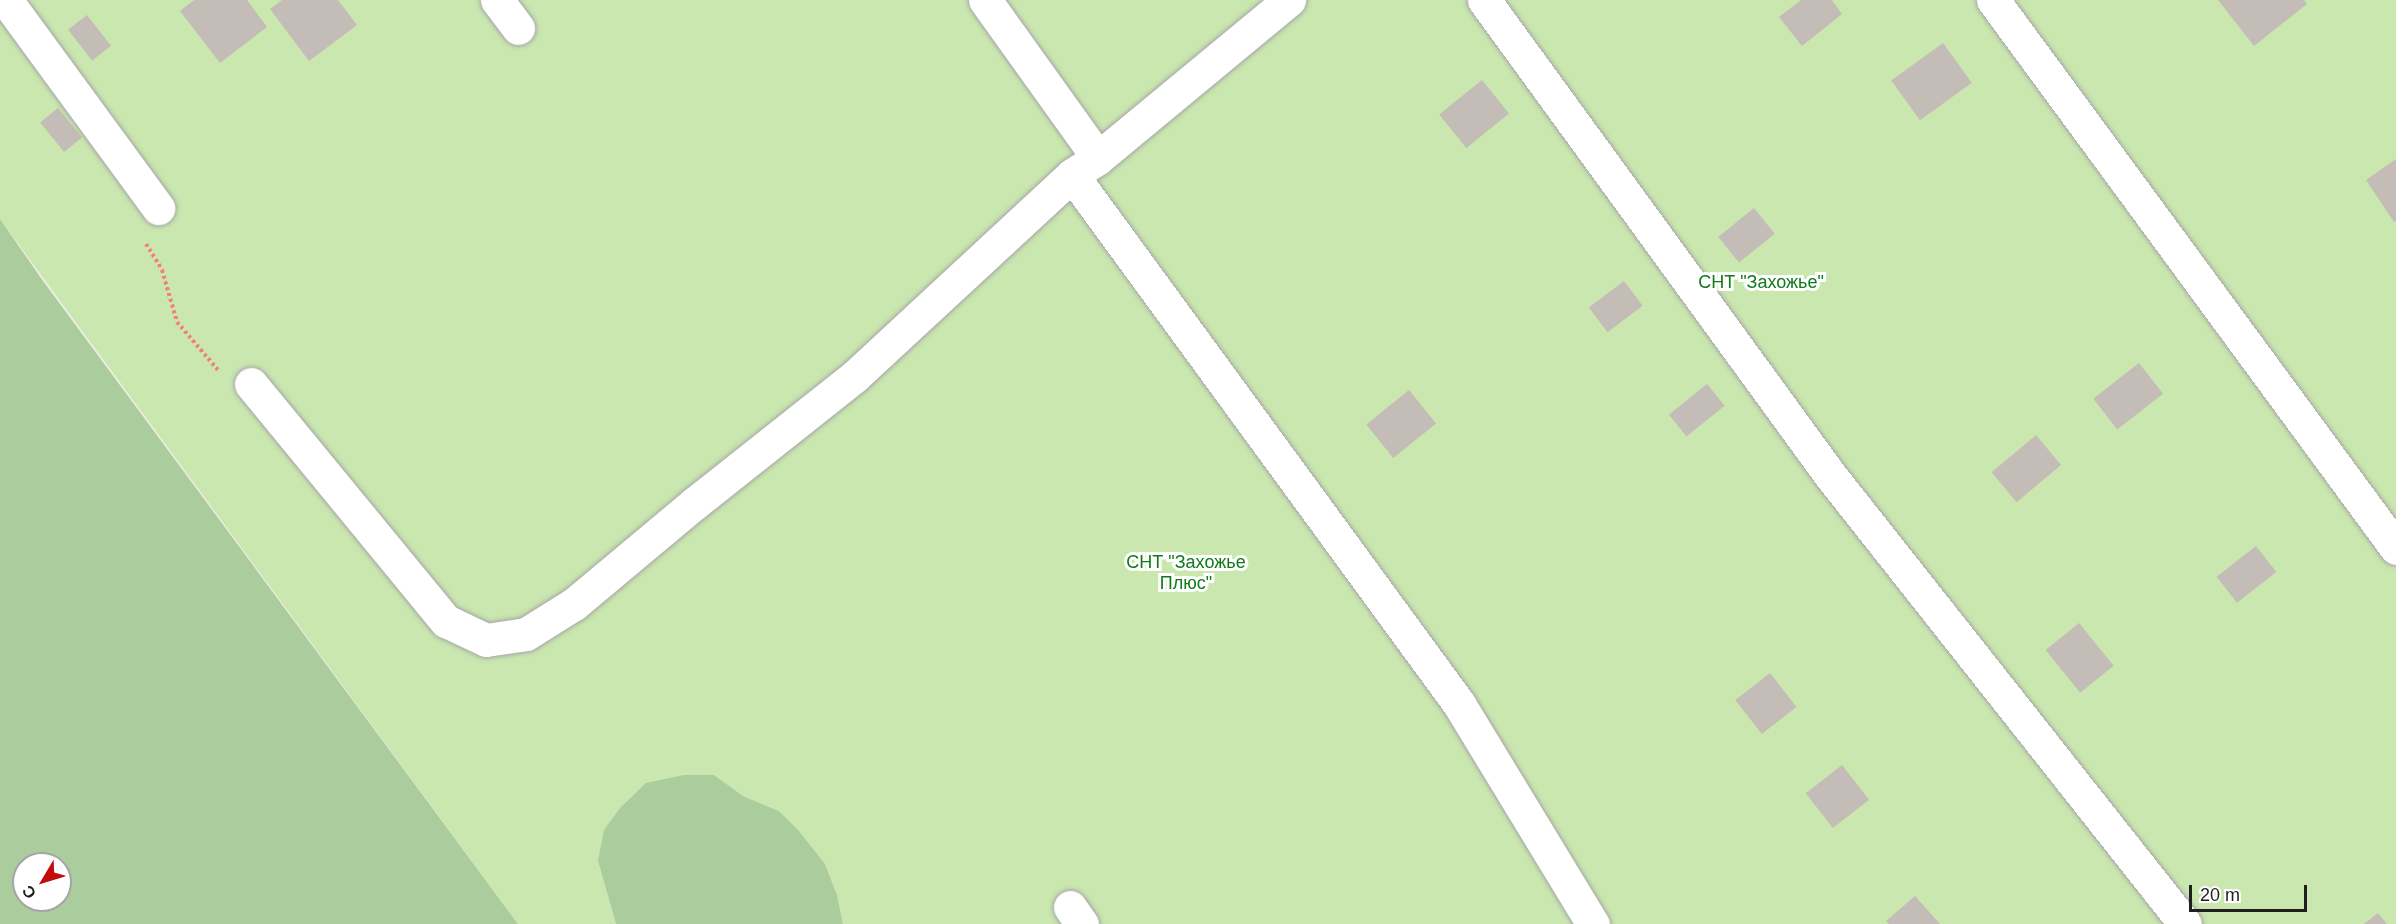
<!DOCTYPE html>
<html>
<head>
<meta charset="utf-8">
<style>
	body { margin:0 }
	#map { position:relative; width:2396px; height:924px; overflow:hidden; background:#efece6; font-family:Arial,sans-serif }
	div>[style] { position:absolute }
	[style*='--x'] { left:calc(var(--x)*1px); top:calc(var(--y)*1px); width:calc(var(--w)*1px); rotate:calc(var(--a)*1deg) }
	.grass>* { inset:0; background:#cae7af }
	.forest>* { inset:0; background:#abcc9d }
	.building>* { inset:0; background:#c4bcb6; transform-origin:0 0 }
	.path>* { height:4px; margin-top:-2px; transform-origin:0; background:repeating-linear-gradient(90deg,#f28274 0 3px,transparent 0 6px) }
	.roads { filter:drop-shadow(0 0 2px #a6a6a6) drop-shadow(0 0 2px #a6a6a6) }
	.minor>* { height:33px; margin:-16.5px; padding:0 16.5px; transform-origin:16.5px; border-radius:16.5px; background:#fff }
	span { translate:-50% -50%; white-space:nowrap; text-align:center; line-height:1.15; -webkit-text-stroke:6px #fff; paint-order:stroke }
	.park-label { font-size:18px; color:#12791b }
	.north { position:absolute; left:12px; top:852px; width:60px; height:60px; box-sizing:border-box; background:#fff; border:2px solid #a5a5a5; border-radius:50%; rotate:232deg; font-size:16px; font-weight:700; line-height:24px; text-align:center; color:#1f1f1f }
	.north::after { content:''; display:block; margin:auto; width:21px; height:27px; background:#c40c0b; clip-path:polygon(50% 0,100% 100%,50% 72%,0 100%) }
	.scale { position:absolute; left:2189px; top:885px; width:118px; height:27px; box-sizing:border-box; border:3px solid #1f1f1f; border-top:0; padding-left:8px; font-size:18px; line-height:21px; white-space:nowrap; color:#1f1f1f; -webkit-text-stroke:4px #fff; paint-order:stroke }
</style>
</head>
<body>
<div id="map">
	<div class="grass">
		<div style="clip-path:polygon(0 0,2396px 0,2396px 924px,843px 924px,837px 895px,825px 864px,779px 811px,743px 796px,714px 775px,684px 775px,598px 861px,616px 924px,518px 924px,0 219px)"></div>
	</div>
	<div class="forest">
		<div style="clip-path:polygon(evenodd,0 219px,43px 281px,518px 924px,0 924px,0 219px,24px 864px,60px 864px,60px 900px,24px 900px,24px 864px)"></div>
		<div style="clip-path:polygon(684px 775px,714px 775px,743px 796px,779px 811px,798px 830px,825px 864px,837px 895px,843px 924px,616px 924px,598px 861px,604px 830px,620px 808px,646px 783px)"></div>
	</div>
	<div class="building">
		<div style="clip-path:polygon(194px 0,247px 0,267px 27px,220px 63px,180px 11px)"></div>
		<div style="clip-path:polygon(282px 0,338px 0,357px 25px,309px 61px,270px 9px)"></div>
		<div style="clip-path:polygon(1801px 0,1832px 0,1842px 14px,1802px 46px,1779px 17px)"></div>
		<div style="clip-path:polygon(2218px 0,2304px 0,2307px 4px,2254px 46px)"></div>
		<div style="left:87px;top:15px;width:39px;height:24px;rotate:52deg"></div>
		<div style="left:1943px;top:43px;width:49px;height:64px;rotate:54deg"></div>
		<div style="left:1482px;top:80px;width:43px;height:55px;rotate:51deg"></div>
		<div style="left:58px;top:108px;width:38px;height:23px;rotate:51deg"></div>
		<div style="clip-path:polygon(2396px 159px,2396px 221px,2394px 222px,2366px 180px)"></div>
		<div style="left:1754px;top:208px;width:33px;height:46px;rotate:51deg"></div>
		<div style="left:1624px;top:281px;width:31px;height:44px;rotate:53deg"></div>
		<div style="left:2139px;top:363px;width:39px;height:58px;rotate:52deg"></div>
		<div style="left:1707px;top:384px;width:28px;height:49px;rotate:51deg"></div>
		<div style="left:1409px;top:390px;width:43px;height:55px;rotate:51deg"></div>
		<div style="left:2036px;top:435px;width:39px;height:58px;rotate:50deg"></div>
		<div style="left:2256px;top:546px;width:33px;height:50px;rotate:52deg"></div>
		<div style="left:2079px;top:623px;width:55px;height:43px;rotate:51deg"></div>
		<div style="left:1770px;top:673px;width:43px;height:44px;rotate:52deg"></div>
		<div style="left:1842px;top:765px;width:44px;height:46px;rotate:52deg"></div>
		<div style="clip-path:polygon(1915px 896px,1940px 924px,1889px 924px,1886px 921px)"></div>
		<div style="clip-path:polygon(2378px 913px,2387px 924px,2364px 924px)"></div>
	</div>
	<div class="path">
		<div style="--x:146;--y:244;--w:31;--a:58"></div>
		<div style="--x:162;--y:270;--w:54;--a:73.9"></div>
		<div style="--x:177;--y:322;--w:63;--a:49.5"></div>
	</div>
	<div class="roads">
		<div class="minor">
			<div style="--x:6;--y:0;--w:258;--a:53.8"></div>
			<div style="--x:497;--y:0;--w:35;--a:53"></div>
			<div style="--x:985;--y:0;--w:194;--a:54.4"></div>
			<div style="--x:1484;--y:0;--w:588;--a:53.93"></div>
			<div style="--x:1830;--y:475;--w:572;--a:51.67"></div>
			<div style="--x:1993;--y:0;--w:680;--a:53.67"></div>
			<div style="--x:1072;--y:175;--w:655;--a:53.81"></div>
			<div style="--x:1459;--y:704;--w:258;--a:58.7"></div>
			<div style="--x:251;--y:384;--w:307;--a:50.6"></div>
			<div style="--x:446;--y:621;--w:44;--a:25.4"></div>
			<div style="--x:486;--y:640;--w:40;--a:-8.5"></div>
			<div style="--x:526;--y:634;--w:57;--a:-32"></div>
			<div style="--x:574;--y:604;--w:158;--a:-39.9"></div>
			<div style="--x:695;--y:503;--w:203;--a:-38.4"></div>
			<div style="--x:854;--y:377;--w:297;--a:-42.8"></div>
			<div style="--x:1072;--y:175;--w:31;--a:-33"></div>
			<div style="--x:1098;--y:158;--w:248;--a:-39.6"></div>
			<div style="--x:1070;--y:907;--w:21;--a:55"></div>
		</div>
	</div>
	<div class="park-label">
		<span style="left:1761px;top:282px">СНТ "Захожье"</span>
		<span style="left:1186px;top:573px">СНТ "Захожье<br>Плюс"</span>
	</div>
	<div class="north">С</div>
	<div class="scale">20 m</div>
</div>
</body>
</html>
